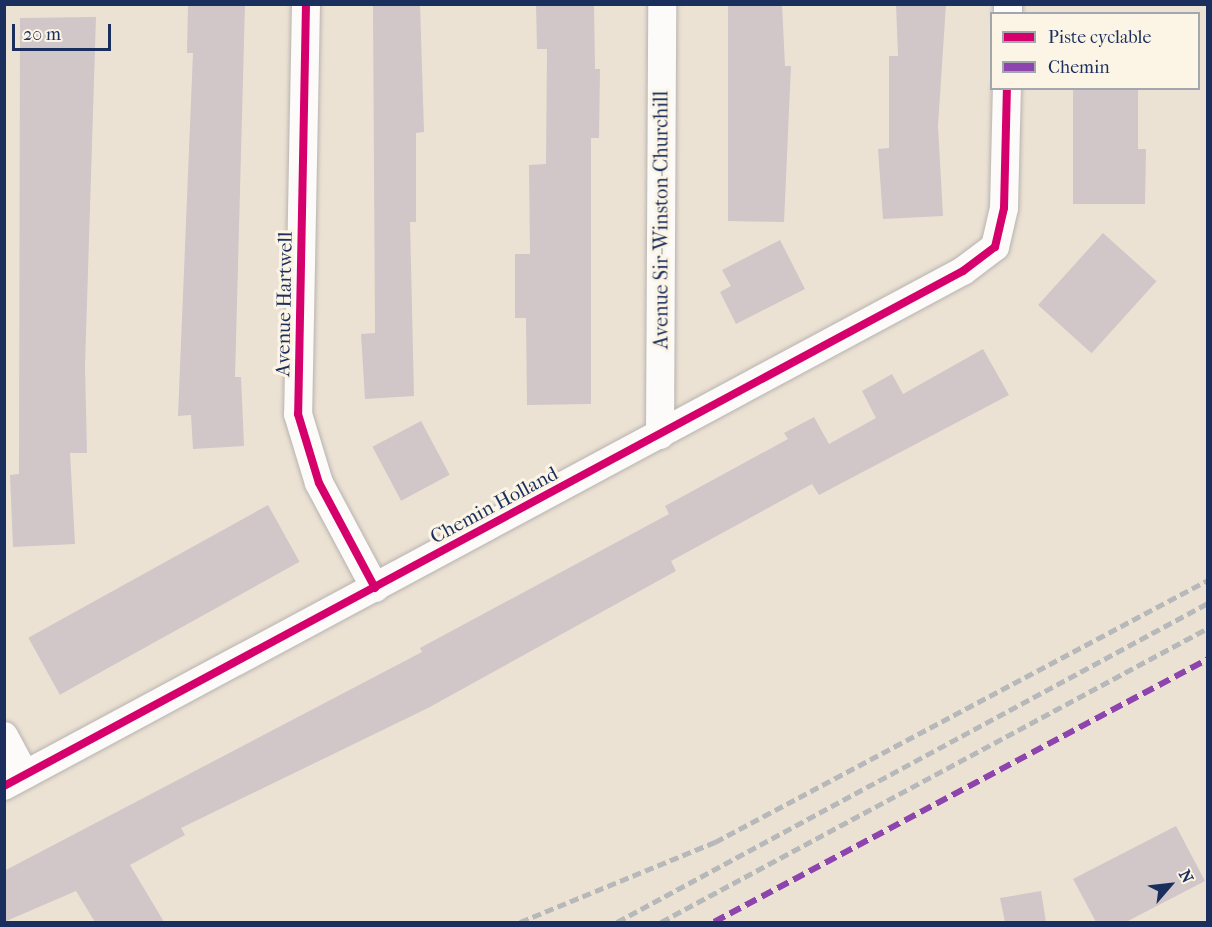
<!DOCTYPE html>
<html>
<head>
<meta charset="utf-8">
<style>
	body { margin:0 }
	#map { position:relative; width:1212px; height:927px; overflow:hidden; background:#ece2d4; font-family:"IM FELL French Canon",serif }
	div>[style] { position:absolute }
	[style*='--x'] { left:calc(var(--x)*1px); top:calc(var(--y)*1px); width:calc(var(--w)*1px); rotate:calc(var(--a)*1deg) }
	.building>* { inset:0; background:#d1c6c8; transform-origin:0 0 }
	.roads { filter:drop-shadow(0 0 2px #b7b3af) drop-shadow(0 0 2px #b7b3af) }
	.street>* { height:28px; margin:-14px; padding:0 14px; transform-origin:14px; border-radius:14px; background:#fcfbf9 }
	.rail>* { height:4.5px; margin-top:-2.25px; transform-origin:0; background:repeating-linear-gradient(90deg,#b6b8ba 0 9px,transparent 0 13.5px) }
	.quiet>* { height:6px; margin-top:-3px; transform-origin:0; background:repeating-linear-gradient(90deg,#8e44ad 0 12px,transparent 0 18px) }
	.cycleway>* { height:8px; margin:-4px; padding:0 4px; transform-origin:4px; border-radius:4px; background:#d6006c }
	span { translate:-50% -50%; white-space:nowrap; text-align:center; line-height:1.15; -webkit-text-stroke:6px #fcf5e5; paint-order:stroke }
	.street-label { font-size:20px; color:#1b2f5e }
	.frame { position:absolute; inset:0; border:6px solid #1b2f5e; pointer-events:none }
	.legend { position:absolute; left:990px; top:12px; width:210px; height:78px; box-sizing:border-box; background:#fcf5e5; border:2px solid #a2a6af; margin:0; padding:8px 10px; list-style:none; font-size:18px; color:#1b2f5e }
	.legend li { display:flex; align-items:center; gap:12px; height:30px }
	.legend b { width:30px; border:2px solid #a2a6af }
	.north { position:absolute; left:1140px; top:855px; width:60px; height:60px; -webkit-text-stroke:4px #fcf5e5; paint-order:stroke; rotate:62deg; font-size:16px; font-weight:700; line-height:24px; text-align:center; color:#1b2f5e }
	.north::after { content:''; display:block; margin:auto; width:21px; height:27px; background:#1b2f5e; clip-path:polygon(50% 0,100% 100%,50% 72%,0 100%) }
	.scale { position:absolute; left:12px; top:24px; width:99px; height:27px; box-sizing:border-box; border:3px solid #1b2f5e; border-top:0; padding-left:8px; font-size:18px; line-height:21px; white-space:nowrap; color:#1b2f5e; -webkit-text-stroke:4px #fcf5e5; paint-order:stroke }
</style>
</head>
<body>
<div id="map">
	<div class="building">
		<div style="clip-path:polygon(188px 4px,245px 4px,235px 377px,241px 377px,244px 446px,193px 449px,191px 415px,178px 416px,193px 53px,187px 53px)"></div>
		<div style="clip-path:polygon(373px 4px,420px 4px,424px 132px,416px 133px,416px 222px,410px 222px,414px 396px,365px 399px,361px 334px,375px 333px)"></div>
		<div style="clip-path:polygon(536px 4px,594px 4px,595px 69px,600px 69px,599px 138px,591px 138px,591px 404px,527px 405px,526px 318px,515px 318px,515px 254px,530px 254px,529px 165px,546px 164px,547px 49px,537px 49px)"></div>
		<div style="clip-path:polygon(728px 4px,782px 4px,785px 66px,791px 66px,784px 222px,728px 221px)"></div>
		<div style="clip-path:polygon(896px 4px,946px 4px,938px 126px,943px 216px,883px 219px,878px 149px,889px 148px,889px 56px,898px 56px)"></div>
		<div style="clip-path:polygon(96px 17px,85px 366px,87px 453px,70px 453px,75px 544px,13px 547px,10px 475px,19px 474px,20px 18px)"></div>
		<div style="clip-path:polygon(1073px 88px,1138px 88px,1138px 149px,1146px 149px,1145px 204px,1073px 204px)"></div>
		<div style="left:1103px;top:233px;width:72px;height:97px;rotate:42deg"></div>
		<div style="clip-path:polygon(780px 240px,805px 289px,736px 324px,720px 292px,731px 286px,722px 270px)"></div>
		<div style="clip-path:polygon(983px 349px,1009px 395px,819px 495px,812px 484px,671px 561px,676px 571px,428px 708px,181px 828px,185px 835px,130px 865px,164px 922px,95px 922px,76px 891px,4px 922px,4px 871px,422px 652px,420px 648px,669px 514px,665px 506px,788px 439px,784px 433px,814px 417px,829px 444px,876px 418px,862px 391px,892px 374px,903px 394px)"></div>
		<div style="left:421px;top:421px;width:61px;height:55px;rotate:62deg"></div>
		<div style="left:268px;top:505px;width:65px;height:274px;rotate:61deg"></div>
		<div style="clip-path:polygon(1176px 826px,1205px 881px,1126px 922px,1096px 922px,1073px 879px)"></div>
		<div style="clip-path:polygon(1041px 891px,1046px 922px,1005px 922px,1000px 898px)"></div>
	</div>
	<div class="roads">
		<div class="street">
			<div style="--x:306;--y:4;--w:410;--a:91.1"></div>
			<div style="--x:298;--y:414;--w:72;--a:73.1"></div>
			<div style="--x:319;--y:483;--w:119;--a:61.9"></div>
			<div style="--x:1008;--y:14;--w:10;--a:-90"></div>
			<div style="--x:660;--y:435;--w:431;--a:-89.7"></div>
			<div style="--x:4;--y:736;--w:44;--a:61.7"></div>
			<div style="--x:4;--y:786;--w:1089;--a:-28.24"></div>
			<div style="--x:963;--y:271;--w:40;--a:-37"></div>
			<div style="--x:995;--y:247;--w:40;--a:-77"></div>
			<div style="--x:1004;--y:208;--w:120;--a:-88.6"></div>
		</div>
	</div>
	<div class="rail">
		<div style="--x:520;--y:922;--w:211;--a:-22.3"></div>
		<div style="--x:715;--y:842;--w:558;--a:-27.99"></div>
		<div style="--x:617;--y:922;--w:672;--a:-28.36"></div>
		<div style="--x:661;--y:922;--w:621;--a:-28.26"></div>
	</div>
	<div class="quiet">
		<div style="--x:714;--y:922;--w:560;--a:-28.03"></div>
	</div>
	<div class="cycleway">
		<div style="--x:306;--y:4;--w:410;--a:91.1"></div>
		<div style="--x:298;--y:414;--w:72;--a:73.1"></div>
		<div style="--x:319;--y:483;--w:119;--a:61.9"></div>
		<div style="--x:4;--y:786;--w:1089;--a:-28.24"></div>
		<div style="--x:963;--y:271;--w:40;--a:-37"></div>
		<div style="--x:995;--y:247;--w:40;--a:-77"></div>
		<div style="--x:1004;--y:208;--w:120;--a:-88.6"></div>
	</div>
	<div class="street-label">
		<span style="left:661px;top:220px;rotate:-90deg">Avenue Sir-Winston-Churchill</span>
		<span style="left:284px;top:304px;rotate:-89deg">Avenue Hartwell</span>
		<span style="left:494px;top:505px;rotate:-28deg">Chemin Holland</span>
	</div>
	<div class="frame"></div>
	<ul class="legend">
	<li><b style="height:8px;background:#d6006c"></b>Piste cyclable</li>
	<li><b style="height:8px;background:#8e44ad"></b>Chemin</li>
	</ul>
	<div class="north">N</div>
	<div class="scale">20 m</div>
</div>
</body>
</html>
